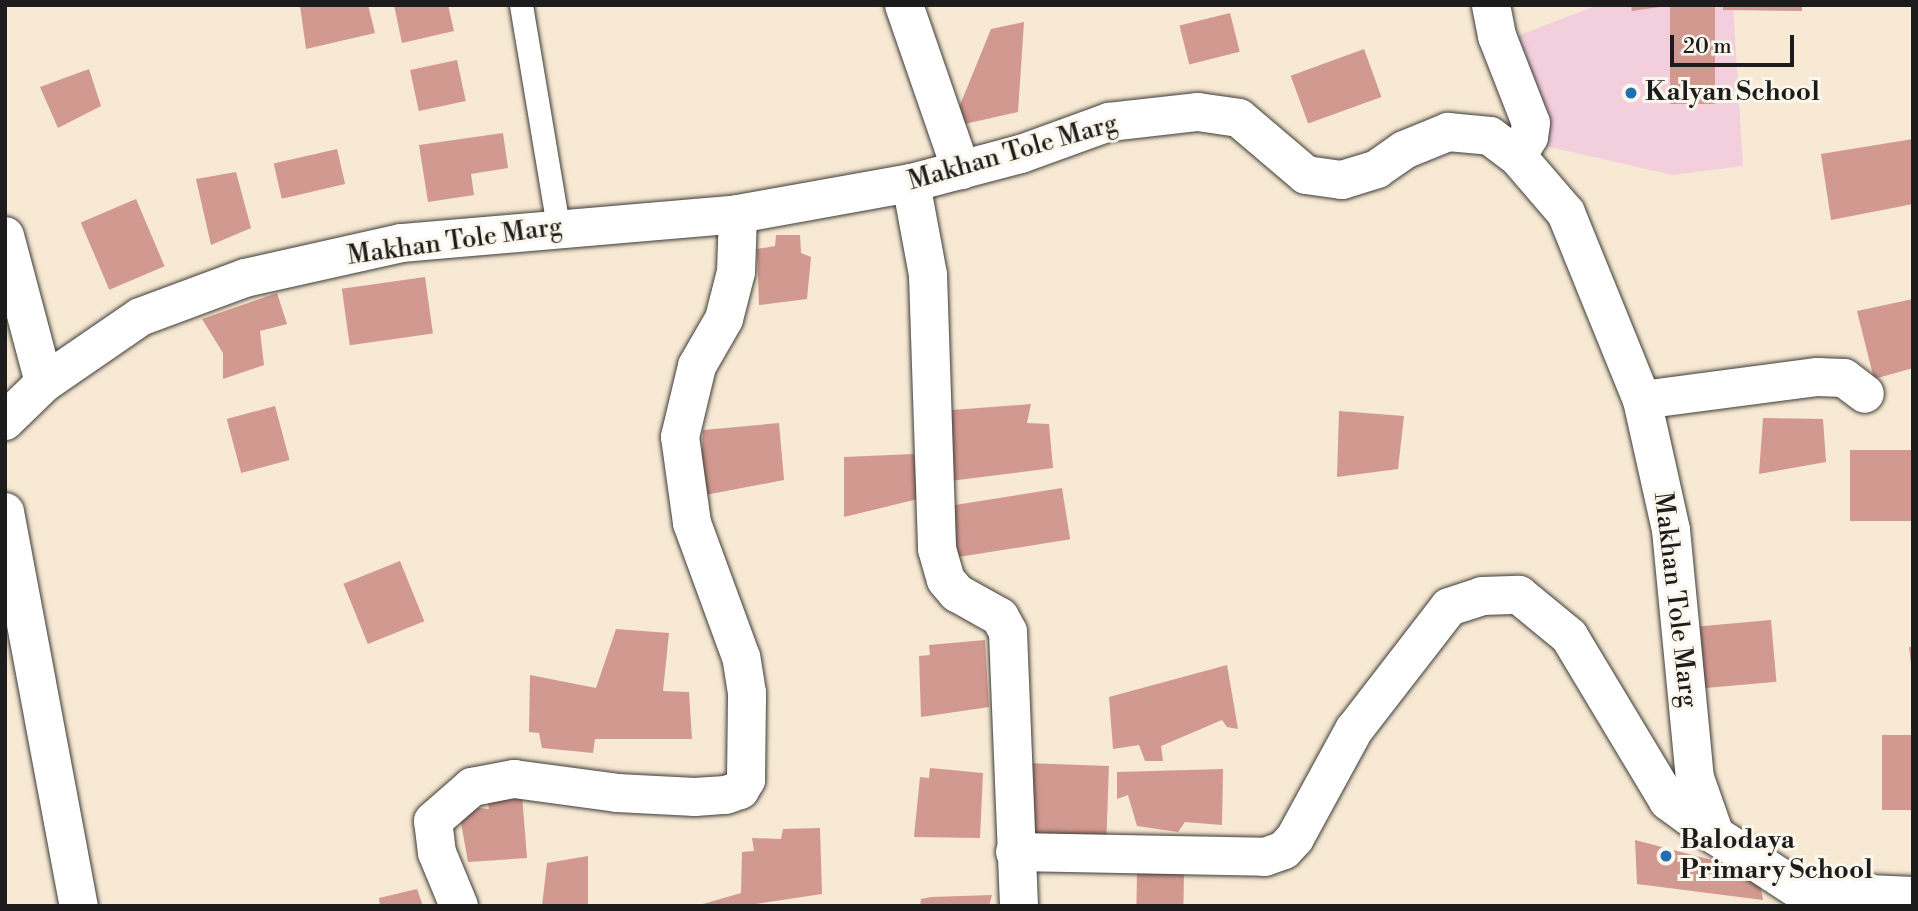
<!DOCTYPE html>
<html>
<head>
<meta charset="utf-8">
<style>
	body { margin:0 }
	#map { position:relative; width:1918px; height:911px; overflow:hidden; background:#f7e9d3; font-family:"Libre Bodoni",serif }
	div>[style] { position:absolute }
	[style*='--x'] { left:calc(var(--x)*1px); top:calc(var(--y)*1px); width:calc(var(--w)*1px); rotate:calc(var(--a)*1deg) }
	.built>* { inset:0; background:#f3cfde }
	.building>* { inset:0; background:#d29990; transform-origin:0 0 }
	.roads { filter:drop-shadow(0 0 2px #3d3b37) drop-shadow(0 0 2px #3d3b37) }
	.service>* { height:23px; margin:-11.5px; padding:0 11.5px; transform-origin:11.5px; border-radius:11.5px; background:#fff }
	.minor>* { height:38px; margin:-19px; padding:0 19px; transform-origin:19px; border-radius:19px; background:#fff }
	.dots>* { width:19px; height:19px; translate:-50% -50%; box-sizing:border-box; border:4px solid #fbf7ec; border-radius:50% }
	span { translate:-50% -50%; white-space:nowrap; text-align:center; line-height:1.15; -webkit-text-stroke:6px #fbf7ec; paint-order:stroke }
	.poi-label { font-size:26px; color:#1c1c1c; font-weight:700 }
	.left { translate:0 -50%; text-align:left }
	.street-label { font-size:26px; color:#1c1c1c }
	.frame { position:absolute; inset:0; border:7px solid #1c1c1c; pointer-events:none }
	.scale { position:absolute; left:1670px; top:35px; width:124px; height:32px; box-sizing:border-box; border:4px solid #1c1c1c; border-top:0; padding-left:9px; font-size:21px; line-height:24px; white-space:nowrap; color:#1c1c1c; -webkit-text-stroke:5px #fbf7ec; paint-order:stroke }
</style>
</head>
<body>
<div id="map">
	<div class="built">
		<div style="clip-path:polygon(1598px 5px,1733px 5px,1743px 166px,1673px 175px,1540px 145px,1506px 40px)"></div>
	</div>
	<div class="building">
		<div style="clip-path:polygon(300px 5px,368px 5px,375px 33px,306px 49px)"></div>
		<div style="clip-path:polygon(394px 5px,448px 5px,454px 31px,402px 43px)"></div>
		<div style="clip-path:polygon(1631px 5px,1660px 5px,1660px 7px,1632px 11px)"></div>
		<div style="left:1670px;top:5px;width:45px;height:99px"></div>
		<div style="clip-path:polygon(1723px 5px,1802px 5px,1802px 11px,1723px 10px)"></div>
		<div style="left:1230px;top:13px;width:40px;height:52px;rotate:76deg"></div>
		<div style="clip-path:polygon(1024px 22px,1018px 112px,951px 127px,991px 29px)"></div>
		<div style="left:1364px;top:49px;width:51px;height:78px;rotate:70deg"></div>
		<div style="left:457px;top:60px;width:42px;height:48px;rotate:78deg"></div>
		<div style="clip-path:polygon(89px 69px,101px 106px,58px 128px,40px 87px)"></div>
		<div style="clip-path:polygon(503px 133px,508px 168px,471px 174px,474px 195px,428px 202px,419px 145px)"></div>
		<div style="clip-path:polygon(1913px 139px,1913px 204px,1831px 220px,1821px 154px)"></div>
		<div style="left:337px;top:149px;width:36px;height:65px;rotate:77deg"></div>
		<div style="clip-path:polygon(236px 172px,251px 228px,211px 245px,196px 179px)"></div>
		<div style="left:136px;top:199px;width:73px;height:60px;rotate:67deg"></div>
		<div style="clip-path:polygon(776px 235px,800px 235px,801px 253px,811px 257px,807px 299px,759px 305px,757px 249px,775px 246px)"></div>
		<div style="left:425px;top:277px;width:57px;height:84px;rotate:82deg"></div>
		<div style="clip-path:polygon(277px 293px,287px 324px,260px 331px,264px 365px,223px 379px,223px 353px,202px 319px)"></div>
		<div style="clip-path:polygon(1913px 299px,1913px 368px,1874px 379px,1857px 311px)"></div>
		<div style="clip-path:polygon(1031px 404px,1027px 423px,1049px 424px,1053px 468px,942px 482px,952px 410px)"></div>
		<div style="left:275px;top:406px;width:56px;height:50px;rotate:75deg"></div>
		<div style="clip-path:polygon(1339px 411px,1404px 416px,1398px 469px,1337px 477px)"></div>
		<div style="clip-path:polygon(1763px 418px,1823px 419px,1826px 462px,1759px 474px)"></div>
		<div style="clip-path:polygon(779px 423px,784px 480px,700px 496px,703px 430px)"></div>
		<div style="left:1913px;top:450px;width:71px;height:63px;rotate:90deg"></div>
		<div style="clip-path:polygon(914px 454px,918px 499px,844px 517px,844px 457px)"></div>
		<div style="left:1062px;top:488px;width:52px;height:113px;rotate:81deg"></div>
		<div style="left:400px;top:561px;width:65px;height:61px;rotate:68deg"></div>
		<div style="left:1771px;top:620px;width:62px;height:79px;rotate:85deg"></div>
		<div style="clip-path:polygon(616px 629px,669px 633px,663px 691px,689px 692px,692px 739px,595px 739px,593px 753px,542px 748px,539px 733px,529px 732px,530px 675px,596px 688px)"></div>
		<div style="clip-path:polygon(985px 640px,989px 707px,921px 717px,919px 656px,930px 655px,929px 645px)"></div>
		<div style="clip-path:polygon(1909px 647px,1913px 647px,1913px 664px,1911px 664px)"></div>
		<div style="clip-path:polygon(1227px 665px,1238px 729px,1227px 727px,1222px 720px,1161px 746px,1163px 761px,1145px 761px,1139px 745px,1113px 749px,1109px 697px)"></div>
		<div style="left:1882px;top:735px;width:31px;height:75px"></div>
		<div style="left:1025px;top:763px;width:84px;height:72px;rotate:2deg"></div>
		<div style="clip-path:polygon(930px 768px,983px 773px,980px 838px,914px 837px,920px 777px,929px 778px)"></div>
		<div style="clip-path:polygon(1223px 769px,1222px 825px,1185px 822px,1178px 832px,1137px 826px,1128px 795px,1117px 799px,1117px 772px)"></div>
		<div style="clip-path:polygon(522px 795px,527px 858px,468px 862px,458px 806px,489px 809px,487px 796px)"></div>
		<div style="clip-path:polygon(820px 828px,822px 894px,742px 906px,696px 906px,741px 893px,742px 852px,754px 851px,752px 838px,781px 839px,783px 829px)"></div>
		<div style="clip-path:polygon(1635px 840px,1758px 872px,1763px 900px,1637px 884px)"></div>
		<div style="clip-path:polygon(588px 856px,588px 906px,542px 906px,547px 863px)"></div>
		<div style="left:1137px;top:872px;width:47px;height:34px;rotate:1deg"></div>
		<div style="clip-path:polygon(417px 889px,423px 906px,380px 906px,379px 898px)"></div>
		<div style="clip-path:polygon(992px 895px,989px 906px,920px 906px,921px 899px,931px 897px)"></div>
	</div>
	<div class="roads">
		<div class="service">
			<div style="--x:521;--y:5;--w:225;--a:80.5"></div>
		</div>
		<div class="minor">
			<div style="--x:904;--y:5;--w:175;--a:70.9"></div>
			<div style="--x:1491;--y:5;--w:32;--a:79"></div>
			<div style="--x:1497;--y:36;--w:93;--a:68.7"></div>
			<div style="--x:1531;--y:123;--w:14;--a:98"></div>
			<div style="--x:1529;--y:137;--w:22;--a:122"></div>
			<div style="--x:911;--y:183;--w:94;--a:79.5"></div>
			<div style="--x:928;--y:275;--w:274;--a:88.1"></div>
			<div style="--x:937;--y:549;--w:32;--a:74"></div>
			<div style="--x:946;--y:580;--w:17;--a:50"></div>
			<div style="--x:957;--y:593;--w:49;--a:29.2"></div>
			<div style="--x:1000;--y:617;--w:17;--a:62"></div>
			<div style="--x:1008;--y:632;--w:274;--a:87.7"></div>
			<div style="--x:5;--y:236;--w:152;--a:75.1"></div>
			<div style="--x:1642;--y:400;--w:177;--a:-7.5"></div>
			<div style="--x:1817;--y:377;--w:27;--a:2"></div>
			<div style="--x:1844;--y:378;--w:26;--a:37"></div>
			<div style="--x:5;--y:421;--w:54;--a:-44.3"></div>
			<div style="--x:44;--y:383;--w:116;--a:-34.5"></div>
			<div style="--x:140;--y:317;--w:112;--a:-20.4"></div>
			<div style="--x:245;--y:278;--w:161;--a:-12.6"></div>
			<div style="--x:402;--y:243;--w:337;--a:-4.9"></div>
			<div style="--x:738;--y:214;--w:176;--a:-10.2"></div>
			<div style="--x:911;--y:183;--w:114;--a:-14.8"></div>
			<div style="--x:1021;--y:154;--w:94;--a:-20"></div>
			<div style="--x:1109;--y:122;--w:90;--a:-6.4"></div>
			<div style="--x:1198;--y:112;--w:41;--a:8.3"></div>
			<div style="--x:1239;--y:118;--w:88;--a:40.4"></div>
			<div style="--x:1306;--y:175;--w:36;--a:8"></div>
			<div style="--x:1342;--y:180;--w:37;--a:-17"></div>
			<div style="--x:1377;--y:169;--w:33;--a:-35"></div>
			<div style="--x:1404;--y:150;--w:48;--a:-22.2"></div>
			<div style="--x:1448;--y:132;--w:42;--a:5.4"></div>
			<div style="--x:1490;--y:136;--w:34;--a:37"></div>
			<div style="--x:1517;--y:156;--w:75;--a:49.3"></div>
			<div style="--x:1566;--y:213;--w:202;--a:67.9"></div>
			<div style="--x:1642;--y:400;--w:133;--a:77.4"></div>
			<div style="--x:1671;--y:530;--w:249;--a:84.5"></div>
			<div style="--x:1695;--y:778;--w:60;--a:70.7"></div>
			<div style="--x:1715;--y:835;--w:103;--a:33.1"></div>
			<div style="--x:1801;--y:891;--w:112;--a:2.6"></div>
			<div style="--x:5;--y:512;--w:401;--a:79.4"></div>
			<div style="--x:1015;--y:852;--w:250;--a:1.1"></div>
			<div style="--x:1265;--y:857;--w:20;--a:-20"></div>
			<div style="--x:1284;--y:850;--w:16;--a:-47"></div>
			<div style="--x:1295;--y:838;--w:123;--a:-61.4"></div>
			<div style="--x:1354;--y:730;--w:155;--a:-52.3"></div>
			<div style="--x:1449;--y:607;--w:35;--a:-18"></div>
			<div style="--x:1482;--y:596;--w:37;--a:-2"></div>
			<div style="--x:1519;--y:595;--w:65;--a:39.4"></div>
			<div style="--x:1569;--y:636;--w:192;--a:59"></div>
			<div style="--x:1668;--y:801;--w:58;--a:35.9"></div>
			<div style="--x:459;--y:906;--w:57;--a:-112.5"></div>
			<div style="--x:437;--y:853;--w:32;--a:-97"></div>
			<div style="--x:433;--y:821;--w:52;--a:-41.1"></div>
			<div style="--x:472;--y:787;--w:43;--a:-10.8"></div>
			<div style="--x:514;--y:779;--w:104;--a:7.7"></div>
			<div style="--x:617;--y:793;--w:78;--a:2.9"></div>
			<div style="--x:695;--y:797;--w:31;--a:-4"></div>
			<div style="--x:726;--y:795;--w:15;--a:-20"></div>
			<div style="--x:740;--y:790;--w:12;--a:-59"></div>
			<div style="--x:746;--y:780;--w:87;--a:-89.3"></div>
			<div style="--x:747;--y:693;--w:36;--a:-99"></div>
			<div style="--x:741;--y:657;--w:143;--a:-110.1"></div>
			<div style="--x:692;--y:523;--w:87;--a:-97.9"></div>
			<div style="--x:680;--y:437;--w:73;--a:-76.5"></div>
			<div style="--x:697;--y:366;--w:54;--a:-60.1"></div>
			<div style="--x:724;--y:319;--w:49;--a:-75.7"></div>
			<div style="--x:736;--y:272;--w:58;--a:-88"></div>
		</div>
	</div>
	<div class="dots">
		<div style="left:1631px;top:93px;background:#1f6fb2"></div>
		<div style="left:1666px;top:856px;background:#1f6fb2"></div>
	</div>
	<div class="poi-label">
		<span class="left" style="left:1645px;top:93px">Kalyan School</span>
		<span class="left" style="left:1680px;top:856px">Balodaya<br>Primary School</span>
	</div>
	<div class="street-label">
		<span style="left:1013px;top:153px;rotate:-16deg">Makhan Tole Marg</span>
		<span style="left:455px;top:242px;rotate:-8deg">Makhan Tole Marg</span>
		<span style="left:1675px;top:600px;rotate:83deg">Makhan Tole Marg</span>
	</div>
	<div class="frame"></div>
	<div class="scale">20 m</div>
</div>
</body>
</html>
